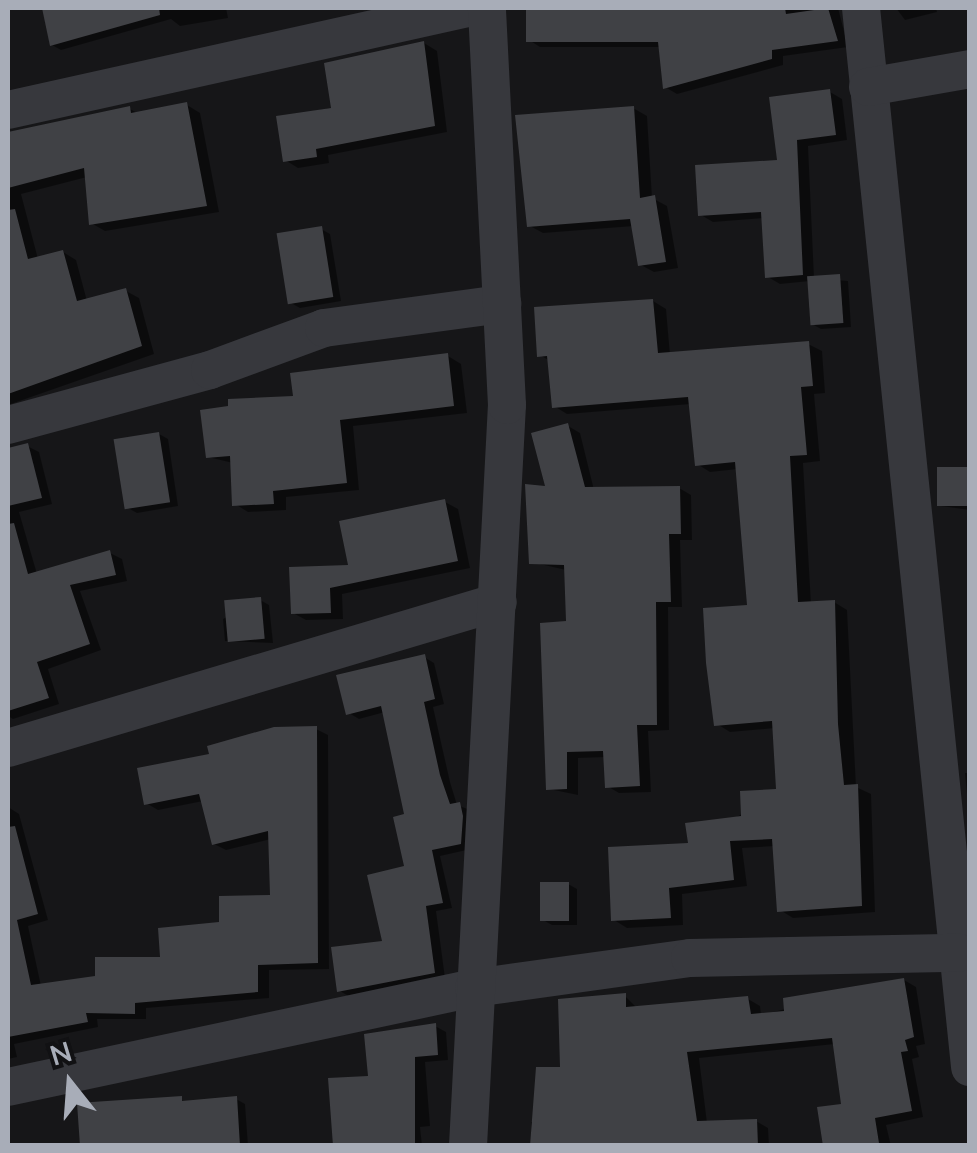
<!DOCTYPE html>
<html>
<head>
<meta charset="utf-8">
<style>
	body { margin:0 }
	#map { position:relative; width:977px; height:1153px; overflow:hidden; background:#161618; font-family:"Nunito Sans",sans-serif }
	div>[style] { position:absolute }
	[style*='--x'] { left:calc(var(--x)*1px); top:calc(var(--y)*1px); width:calc(var(--w)*1px); rotate:calc(var(--a)*1deg) }
	.shadow>* { inset:0; background:#0007 }
	.building>* { inset:0; background:#404145; transform-origin:0 0 }
	.minor>* { height:38px; margin:-19px; padding:0 19px; transform-origin:19px; border-radius:19px; background:#37383d }
	span { translate:-50% -50%; white-space:nowrap; text-align:center; line-height:1.15; -webkit-text-stroke:8px #111113; paint-order:stroke }
	.frame { position:absolute; inset:0; border:10px solid #a8adb8; pointer-events:none }
	.north { position:absolute; left:20px; top:1033px; width:100px; height:100px; -webkit-text-stroke:8px #111113; paint-order:stroke; rotate:343deg; font-size:28px; font-weight:700; line-height:40px; text-align:center; color:#a8adb8 }
	.north::after { content:''; display:block; margin:auto; width:35px; height:45px; background:#a8adb8; clip-path:polygon(50% 0,100% 100%,50% 72%,0 100%) }
</style>
</head>
<body>
<div id="map">
	<div class="shadow">
		<div style="clip-path:polygon(44px 8px,226px 8px,228px 18px,180px 26px,171px 19px,61px 50px,52px 45px)"></div>
		<div style="clip-path:polygon(529px 8px,838px 8px,848px 47px,783px 56px,783px 65px,677px 94px,665px 87px,661px 47px,540px 47px,529px 40px)"></div>
		<div style="clip-path:polygon(896px 8px,936px 8px,937px 12px,905px 20px)"></div>
		<div style="clip-path:polygon(424px 43px,437px 51px,447px 132px,328px 155px,329px 163px,298px 168px,285px 160px,279px 118px,335px 107px)"></div>
		<div style="clip-path:polygon(830px 92px,842px 99px,847px 140px,808px 146px,814px 278px,848px 281px,851px 327px,821px 329px,812px 324px,810px 281px,780px 284px,768px 277px,764px 218px,713px 222px,701px 215px,780px 162px)"></div>
		<div style="clip-path:polygon(187px 105px,200px 113px,219px 212px,105px 231px,91px 223px,87px 177px,21px 194px,38px 259px,63px 252px,76px 260px,87px 301px,126px 291px,139px 298px,154px 354px,8px 405px,8px 136px,130px 109px,139px 114px)"></div>
		<div style="clip-path:polygon(633px 108px,647px 116px,652px 198px,667px 206px,678px 268px,654px 272px,641px 265px,634px 226px,543px 233px,530px 226px)"></div>
		<div style="clip-path:polygon(321px 229px,330px 234px,341px 301px,300px 308px,291px 303px)"></div>
		<div style="clip-path:polygon(653px 301px,666px 309px,670px 355px,808px 344px,822px 351px,825px 393px,814px 394px,820px 461px,803px 463px,811px 604px,834px 602px,847px 610px,856px 787px,871px 794px,875px 912px,793px 918px,780px 910px,775px 846px,742px 848px,747px 886px,682px 894px,683px 925px,627px 928px,614px 920px,690px 846px,779px 791px,775px 728px,730px 732px,717px 724px,750px 607px,738px 469px,710px 472px,697px 464px,691px 404px,567px 414px,554px 406px,550px 361px,540px 355px)"></div>
		<div style="clip-path:polygon(448px 356px,461px 364px,467px 413px,353px 426px,359px 490px,286px 497px,286px 510px,248px 512px,235px 504px,233px 463px,208px 457px,296px 398px)"></div>
		<div style="clip-path:polygon(568px 426px,580px 433px,594px 490px,679px 488px,691px 495px,692px 540px,680px 540px,682px 607px,668px 607px,669px 730px,648px 731px,651px 792px,619px 793px,607px 786px,606px 757px,578px 758px,578px 795px,549px 789px,569px 623px,566px 570px,531px 562px)"></div>
		<div style="clip-path:polygon(159px 434px,168px 439px,178px 506px,137px 513px,128px 508px)"></div>
		<div style="clip-path:polygon(27px 446px,39px 452px,52px 504px,19px 512px,37px 574px,110px 553px,122px 559px,127px 581px,80px 591px,101px 650px,48px 669px,59px 704px,13px 719px,8px 716px,8px 449px)"></div>
		<div style="clip-path:polygon(970px 470px,970px 510px,941px 506px)"></div>
		<div style="clip-path:polygon(445px 502px,458px 509px,470px 568px,342px 594px,343px 619px,306px 620px,293px 613px)"></div>
		<div style="clip-path:polygon(260px 600px,269px 605px,273px 643px,225px 641px,223px 619px)"></div>
		<div style="clip-path:polygon(424px 657px,434px 663px,444px 704px,433px 707px,450px 782px,457px 805px,470px 810px,471px 849px,440px 856px,452px 908px,436px 911px,445px 978px,350px 997px,340px 991px,385px 943px,407px 868px,407px 816px,385px 712px,359px 719px,349px 713px)"></div>
		<div style="clip-path:polygon(316px 729px,328px 735px,329px 969px,269px 970px,269px 998px,146px 1008px,146px 1019px,97px 1019px,98px 1027px,14px 1044px,17px 1057px,8px 1059px,8px 807px,19px 814px,48px 920px,28px 926px,41px 986px,98px 978px,163px 959px,272px 898px,271px 839px,226px 850px,214px 844px,203px 801px,158px 810px,146px 803px,212px 756px)"></div>
		<div style="clip-path:polygon(965px 773px,970px 773px,970px 796px,967px 794px)"></div>
		<div style="clip-path:polygon(568px 884px,577px 889px,577px 925px,552px 925px,543px 920px)"></div>
		<div style="clip-path:polygon(904px 980px,916px 987px,925px 1044px,916px 1046px,919px 1057px,912px 1059px,923px 1117px,886px 1125px,891px 1146px,828px 1146px,844px 1106px,835px 1044px,699px 1058px,707px 1123px,756px 1121px,768px 1128px,769px 1146px,532px 1146px,531px 1122px,538px 1122px,563px 1069px,625px 996px,638px 1009px,748px 999px,760px 1006px,761px 1015px)"></div>
		<div style="clip-path:polygon(435px 1026px,446px 1032px,448px 1060px,425px 1062px,430px 1126px,420px 1127px,422px 1146px,361px 1146px,370px 1078px)"></div>
		<div style="clip-path:polygon(236px 1099px,245px 1104px,248px 1146px,83px 1146px)"></div>
	</div>
	<div class="building">
		<div style="clip-path:polygon(42px 8px,159px 8px,160px 15px,50px 46px)"></div>
		<div style="clip-path:polygon(526px 8px,785px 8px,786px 14px,828px 8px,838px 41px,772px 50px,772px 59px,663px 89px,658px 42px,526px 42px)"></div>
		<div style="clip-path:polygon(424px 41px,435px 126px,316px 149px,317px 157px,283px 162px,276px 116px,331px 108px,324px 63px)"></div>
		<div style="clip-path:polygon(830px 89px,836px 135px,797px 140px,803px 275px,765px 278px,761px 212px,698px 216px,695px 165px,777px 160px,769px 97px)"></div>
		<div style="clip-path:polygon(187px 102px,207px 206px,89px 225px,84px 168px,8px 188px,8px 132px,130px 106px,131px 113px)"></div>
		<div style="clip-path:polygon(634px 106px,640px 198px,655px 195px,666px 262px,638px 266px,630px 219px,527px 227px,515px 115px)"></div>
		<div style="clip-path:polygon(15px 209px,28px 259px,63px 250px,77px 301px,126px 288px,142px 346px,8px 394px,8px 210px)"></div>
		<div style="left:322px;top:226px;width:72px;height:46px;rotate:81deg"></div>
		<div style="left:840px;top:274px;width:49px;height:33px;rotate:86deg"></div>
		<div style="clip-path:polygon(653px 299px,658px 353px,809px 341px,813px 386px,801px 387px,807px 455px,790px 456px,798px 602px,835px 600px,838px 724px,844px 785px,858px 784px,862px 906px,777px 912px,772px 839px,730px 841px,734px 880px,669px 888px,671px 918px,611px 921px,608px 847px,688px 843px,685px 823px,741px 816px,740px 791px,776px 789px,772px 721px,714px 726px,706px 663px,703px 608px,747px 605px,735px 462px,695px 466px,688px 397px,552px 408px,547px 356px,537px 357px,534px 307px)"></div>
		<div style="clip-path:polygon(448px 353px,454px 406px,340px 420px,347px 483px,273px 491px,274px 504px,232px 506px,230px 456px,206px 458px,200px 410px,228px 406px,228px 399px,293px 396px,290px 373px)"></div>
		<div style="clip-path:polygon(568px 423px,585px 487px,680px 486px,681px 534px,669px 534px,671px 602px,656px 602px,657px 725px,637px 725px,640px 786px,605px 788px,603px 751px,567px 752px,567px 789px,546px 790px,540px 623px,566px 621px,564px 565px,529px 564px,525px 484px,545px 486px,531px 433px)"></div>
		<div style="left:159px;top:432px;width:71px;height:46px;rotate:81deg"></div>
		<div style="clip-path:polygon(28px 443px,42px 498px,8px 506px,8px 448px)"></div>
		<div style="left:970px;top:467px;width:39px;height:33px;rotate:90deg"></div>
		<div style="clip-path:polygon(445px 499px,458px 561px,330px 588px,331px 613px,291px 614px,289px 567px,348px 565px,339px 521px)"></div>
		<div style="clip-path:polygon(14px 523px,28px 574px,110px 550px,116px 575px,70px 585px,90px 644px,37px 662px,49px 698px,8px 711px,8px 524px)"></div>
		<div style="left:261px;top:597px;width:42px;height:37px;rotate:85deg"></div>
		<div style="clip-path:polygon(425px 654px,435px 699px,424px 702px,440px 775px,450px 804px,460px 802px,463px 816px,461px 844px,432px 850px,443px 903px,426px 906px,435px 973px,337px 992px,331px 947px,382px 941px,367px 875px,404px 866px,393px 817px,404px 814px,381px 706px,346px 715px,336px 675px)"></div>
		<div style="clip-path:polygon(317px 726px,318px 963px,258px 965px,258px 992px,135px 1003px,135px 1014px,86px 1013px,88px 1022px,8px 1037px,8px 827px,15px 826px,38px 914px,17px 920px,31px 985px,95px 976px,95px 957px,160px 957px,158px 928px,219px 922px,219px 896px,270px 895px,268px 831px,212px 845px,199px 794px,144px 805px,137px 768px,209px 754px,207px 746px,274px 727px)"></div>
		<div style="left:540px;top:882px;width:29px;height:39px"></div>
		<div style="clip-path:polygon(904px 978px,914px 1037px,905px 1040px,908px 1051px,901px 1052px,912px 1111px,875px 1118px,879px 1143px,823px 1146px,817px 1107px,841px 1104px,832px 1038px,687px 1052px,697px 1121px,757px 1119px,758px 1146px,530px 1146px,536px 1067px,560px 1067px,558px 999px,626px 993px,626px 1007px,748px 996px,751px 1014px,784px 1011px,783px 998px)"></div>
		<div style="clip-path:polygon(436px 1023px,438px 1055px,415px 1057px,415px 1146px,333px 1146px,328px 1078px,368px 1076px,364px 1034px)"></div>
		<div style="clip-path:polygon(182px 1096px,182px 1101px,237px 1096px,240px 1146px,80px 1146px,77px 1103px)"></div>
	</div>
	<div class="minor">
		<div style="--x:861;--y:8;--w:1065;--a:84.12"></div>
		<div style="--x:868;--y:87;--w:104;--a:-10"></div>
		<div style="--x:8;--y:110;--w:471;--a:-12.5"></div>
		<div style="--x:8;--y:425;--w:209;--a:-15.2"></div>
		<div style="--x:210;--y:370;--w:121;--a:-20.2"></div>
		<div style="--x:324;--y:328;--w:180;--a:-7.7"></div>
		<div style="--x:8;--y:748;--w:511;--a:-16.59"></div>
		<div style="--x:8;--y:1087;--w:476;--a:-12"></div>
		<div style="--x:474;--y:988;--w:218;--a:-7.9"></div>
		<div style="--x:690;--y:958;--w:269;--a:-1.1"></div>
		<div style="--x:468;--y:1146;--w:742;--a:-86.99"></div>
		<div style="--x:507;--y:405;--w:398;--a:-92.9"></div>
	</div>
	<div class="frame"></div>
	<div class="north">N</div>
</div>
</body>
</html>
